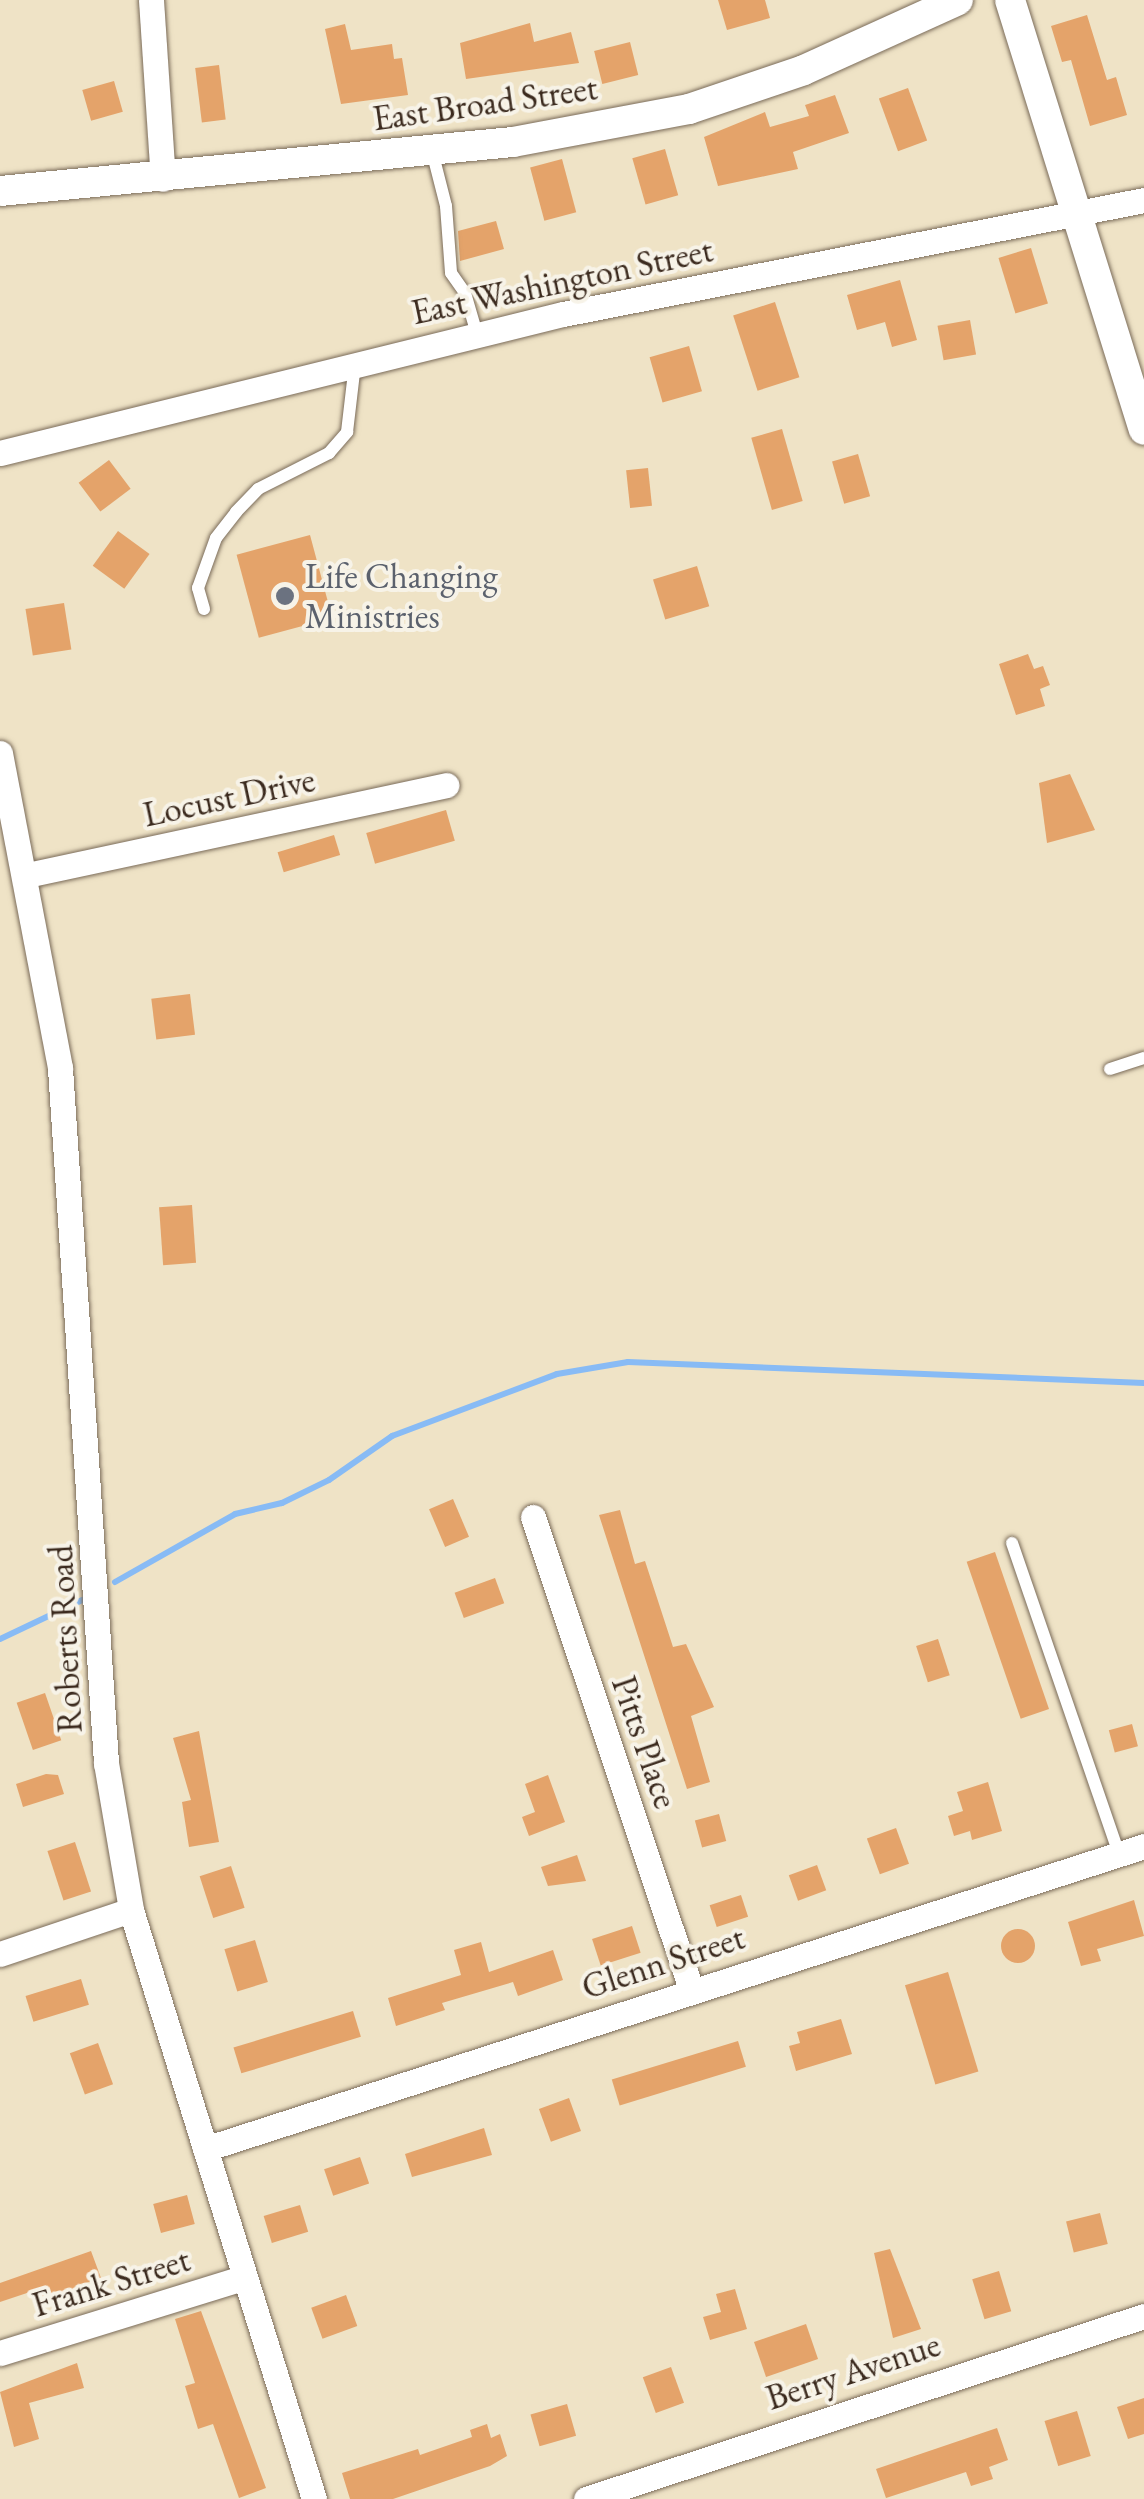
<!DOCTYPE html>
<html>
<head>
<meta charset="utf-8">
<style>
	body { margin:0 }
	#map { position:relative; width:1144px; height:2499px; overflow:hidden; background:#efe3c6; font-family:"EB Garamond",serif }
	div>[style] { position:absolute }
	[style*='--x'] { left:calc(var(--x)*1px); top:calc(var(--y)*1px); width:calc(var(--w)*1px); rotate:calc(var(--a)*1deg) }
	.stream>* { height:6px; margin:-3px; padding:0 3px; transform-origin:3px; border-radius:3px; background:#88bbf5 }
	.building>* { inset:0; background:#e4a36a; transform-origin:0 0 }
	.round { border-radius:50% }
	.roads { filter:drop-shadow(0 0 2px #7a6b59) drop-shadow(0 0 2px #7a6b59) }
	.service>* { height:12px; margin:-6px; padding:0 6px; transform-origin:6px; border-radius:6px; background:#fff }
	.minor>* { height:25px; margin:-12.5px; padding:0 12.5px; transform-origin:12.5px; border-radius:12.5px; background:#fff }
	.tertiary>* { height:30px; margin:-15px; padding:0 15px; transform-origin:15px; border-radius:15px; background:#fff }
	.dots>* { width:28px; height:28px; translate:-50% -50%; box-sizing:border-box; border:5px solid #f7f3e8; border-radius:50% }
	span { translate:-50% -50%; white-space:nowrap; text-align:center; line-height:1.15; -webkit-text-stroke:8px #f7f3e8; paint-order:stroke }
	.street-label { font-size:35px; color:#3b2a1e }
	.worship-label { font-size:35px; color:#5b616d }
	.left { translate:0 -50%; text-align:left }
</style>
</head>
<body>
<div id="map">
	<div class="stream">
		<div style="--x:115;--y:1582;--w:138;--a:-29.5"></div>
		<div style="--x:235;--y:1514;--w:48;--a:-13.2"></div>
		<div style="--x:282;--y:1503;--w:52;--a:-26.1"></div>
		<div style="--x:329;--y:1480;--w:77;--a:-34.9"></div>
		<div style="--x:392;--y:1436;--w:176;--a:-20.6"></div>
		<div style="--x:557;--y:1374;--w:72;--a:-9.6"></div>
		<div style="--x:628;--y:1362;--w:516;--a:2.33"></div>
		<div style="--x:0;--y:1639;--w:91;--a:-25.4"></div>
	</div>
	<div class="building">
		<div style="clip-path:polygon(718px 0,765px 0,770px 18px,727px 30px)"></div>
		<div style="clip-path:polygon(1087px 15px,1107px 80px,1116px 77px,1127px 115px,1090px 126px,1071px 60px,1062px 62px,1051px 26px)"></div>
		<div style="clip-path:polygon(530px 23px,534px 42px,571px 32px,579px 63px,466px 79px,460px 43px)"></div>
		<div style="clip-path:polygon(345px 24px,351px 50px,392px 44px,394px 59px,402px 58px,408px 95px,341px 104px,325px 29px)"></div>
		<div style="left:630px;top:42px;width:34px;height:37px;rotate:76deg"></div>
		<div style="left:219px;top:65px;width:55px;height:24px;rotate:83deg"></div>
		<div style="left:114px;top:81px;width:32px;height:33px;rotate:74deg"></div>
		<div style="left:908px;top:88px;width:56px;height:31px;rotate:70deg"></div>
		<div style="clip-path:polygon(835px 95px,849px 133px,793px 152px,798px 169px,718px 186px,704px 137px,765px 112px,770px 127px,809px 116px,805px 105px)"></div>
		<div style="left:665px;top:149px;width:48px;height:34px;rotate:74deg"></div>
		<div style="left:562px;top:159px;width:55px;height:33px;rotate:75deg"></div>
		<div style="clip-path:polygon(496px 221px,504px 249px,460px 261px,458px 231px)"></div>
		<div style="left:1031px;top:248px;width:58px;height:34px;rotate:73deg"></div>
		<div style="clip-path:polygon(900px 280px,917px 340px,892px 347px,885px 322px,857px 330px,847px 295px)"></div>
		<div style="left:775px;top:302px;width:79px;height:44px;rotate:72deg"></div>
		<div style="left:970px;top:320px;width:35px;height:33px;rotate:80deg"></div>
		<div style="left:689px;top:346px;width:47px;height:41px;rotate:74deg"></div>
		<div style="left:782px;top:429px;width:75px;height:32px;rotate:74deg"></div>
		<div style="left:858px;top:454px;width:44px;height:27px;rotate:74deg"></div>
		<div style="left:109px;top:460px;width:36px;height:38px;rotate:53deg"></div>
		<div style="left:648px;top:468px;width:38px;height:22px;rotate:84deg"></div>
		<div style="left:118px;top:531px;width:39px;height:43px;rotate:36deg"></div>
		<div style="left:310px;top:535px;width:86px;height:76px;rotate:75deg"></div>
		<div style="left:697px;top:566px;width:42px;height:46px;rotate:73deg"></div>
		<div style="left:64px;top:603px;width:47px;height:39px;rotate:81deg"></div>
		<div style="clip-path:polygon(1028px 654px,1034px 669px,1043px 666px,1050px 685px,1040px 689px,1045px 706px,1016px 715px,999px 664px)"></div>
		<div style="clip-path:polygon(1070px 774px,1095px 830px,1047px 843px,1039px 783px)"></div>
		<div style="left:446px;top:810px;width:32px;height:83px;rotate:74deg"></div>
		<div style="left:334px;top:835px;width:21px;height:59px;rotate:73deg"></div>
		<div style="left:190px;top:994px;width:41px;height:39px;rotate:83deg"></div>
		<div style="left:192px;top:1205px;width:58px;height:33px;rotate:86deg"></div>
		<div style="left:453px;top:1499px;width:41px;height:26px;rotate:67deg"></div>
		<div style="clip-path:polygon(620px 1510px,635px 1564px,645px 1561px,673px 1647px,686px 1644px,714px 1707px,691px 1716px,710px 1782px,687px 1789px,599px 1515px)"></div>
		<div style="left:995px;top:1552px;width:166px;height:30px;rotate:71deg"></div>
		<div style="left:495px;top:1578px;width:27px;height:43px;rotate:70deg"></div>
		<div style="left:938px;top:1639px;width:38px;height:23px;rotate:72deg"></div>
		<div style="left:45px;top:1693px;width:50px;height:30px;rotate:71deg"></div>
		<div style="left:1132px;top:1724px;width:23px;height:24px;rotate:75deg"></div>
		<div style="clip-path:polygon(199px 1731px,219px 1842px,189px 1847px,182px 1802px,191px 1800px,173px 1738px)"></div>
		<div style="clip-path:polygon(46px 1774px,58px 1775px,64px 1794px,23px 1807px,16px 1784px)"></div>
		<div style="clip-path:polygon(548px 1775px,565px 1822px,529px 1836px,522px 1817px,535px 1812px,525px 1784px)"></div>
		<div style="clip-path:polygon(988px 1782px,1002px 1831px,972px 1840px,970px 1831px,954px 1836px,948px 1816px,963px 1811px,957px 1792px)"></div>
		<div style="left:719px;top:1814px;width:28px;height:25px;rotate:75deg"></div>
		<div style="left:896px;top:1828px;width:38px;height:31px;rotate:70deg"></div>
		<div style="left:75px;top:1842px;width:52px;height:29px;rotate:72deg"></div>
		<div style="clip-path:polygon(577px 1855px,586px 1881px,548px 1886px,541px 1867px)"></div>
		<div style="left:817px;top:1865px;width:27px;height:30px;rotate:70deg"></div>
		<div style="left:231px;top:1866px;width:44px;height:33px;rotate:72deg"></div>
		<div style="left:741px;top:1895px;width:23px;height:33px;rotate:72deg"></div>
		<div style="clip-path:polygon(1134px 1900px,1144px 1936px,1097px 1949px,1101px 1961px,1081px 1966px,1068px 1922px)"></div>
		<div style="left:632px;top:1926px;width:28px;height:42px;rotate:72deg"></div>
		<div class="round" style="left:1001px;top:1929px;width:34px;height:34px"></div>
		<div style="left:255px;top:1940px;width:44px;height:32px;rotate:73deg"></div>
		<div style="clip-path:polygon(481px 1942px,489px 1972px,553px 1950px,563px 1980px,518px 1996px,513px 1982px,442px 2003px,445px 2010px,396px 2026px,388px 1998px,461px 1975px,454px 1950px)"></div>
		<div style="left:948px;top:1972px;width:104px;height:45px;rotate:73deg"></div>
		<div style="left:81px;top:1979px;width:27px;height:58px;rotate:73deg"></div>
		<div style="left:353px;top:2011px;width:27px;height:125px;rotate:73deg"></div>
		<div style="clip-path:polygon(841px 2019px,852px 2054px,796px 2071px,789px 2046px,800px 2043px,797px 2032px)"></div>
		<div style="left:738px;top:2041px;width:27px;height:132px;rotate:73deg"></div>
		<div style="left:98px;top:2043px;width:44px;height:30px;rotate:70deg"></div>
		<div style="left:569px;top:2098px;width:35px;height:32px;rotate:70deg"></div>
		<div style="clip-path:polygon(484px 2128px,492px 2155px,412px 2177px,405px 2154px)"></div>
		<div style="left:360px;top:2157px;width:28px;height:38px;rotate:71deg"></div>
		<div style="left:187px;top:2195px;width:30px;height:35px;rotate:75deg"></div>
		<div style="left:300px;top:2205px;width:28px;height:38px;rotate:73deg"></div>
		<div style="left:1100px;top:2213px;width:32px;height:35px;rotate:76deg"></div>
		<div style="clip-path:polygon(890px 2249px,921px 2329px,893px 2338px,874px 2253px)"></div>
		<div style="clip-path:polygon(91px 2251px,101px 2278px,83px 2284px,85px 2291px,62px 2298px,59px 2291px,42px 2296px,39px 2289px,0 2302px,0 2283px)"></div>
		<div style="left:999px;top:2271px;width:42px;height:28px;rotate:73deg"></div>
		<div style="clip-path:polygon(735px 2289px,747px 2329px,710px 2340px,703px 2317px,721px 2312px,716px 2294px)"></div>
		<div style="left:346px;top:2295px;width:33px;height:37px;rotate:70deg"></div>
		<div style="clip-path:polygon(201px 2311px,266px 2488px,239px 2498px,213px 2424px,198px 2429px,185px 2386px,195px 2383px,175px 2319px)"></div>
		<div style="left:806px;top:2324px;width:37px;height:55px;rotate:71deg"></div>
		<div style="clip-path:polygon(77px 2363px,84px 2388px,29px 2403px,39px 2439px,14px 2447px,0 2392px)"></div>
		<div style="left:671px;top:2367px;width:38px;height:30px;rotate:70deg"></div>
		<div style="clip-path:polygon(1144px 2398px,1144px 2434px,1128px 2439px,1117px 2407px)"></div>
		<div style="left:567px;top:2404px;width:33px;height:38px;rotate:74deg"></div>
		<div style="left:1077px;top:2411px;width:47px;height:34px;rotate:73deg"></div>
		<div style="clip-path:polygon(487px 2424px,491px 2438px,500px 2434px,507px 2456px,490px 2466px,393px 2499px,350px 2499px,342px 2473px,418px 2449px,420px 2455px,472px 2437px,470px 2430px)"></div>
		<div style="clip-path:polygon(997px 2428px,1008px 2460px,989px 2467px,993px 2479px,971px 2486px,966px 2472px,886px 2498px,876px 2469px)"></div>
	</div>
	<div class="roads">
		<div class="service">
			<div style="--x:432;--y:151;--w:57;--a:75.7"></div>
			<div style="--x:446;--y:206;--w:67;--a:85.7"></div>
			<div style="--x:451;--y:273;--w:24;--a:55"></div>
			<div style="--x:465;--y:293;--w:43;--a:73.7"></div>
			<div style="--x:204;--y:609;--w:22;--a:-106"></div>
			<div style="--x:198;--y:588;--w:53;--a:-70.2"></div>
			<div style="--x:216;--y:538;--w:33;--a:-52"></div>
			<div style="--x:236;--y:512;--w:32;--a:-46"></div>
			<div style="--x:258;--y:489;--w:80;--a:-26.9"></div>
			<div style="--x:329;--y:453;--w:28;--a:-49"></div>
			<div style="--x:347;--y:432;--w:68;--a:-83.3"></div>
			<div style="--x:1110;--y:1069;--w:36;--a:-18"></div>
			<div style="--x:1012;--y:1543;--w:329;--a:71"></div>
		</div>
		<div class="minor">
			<div style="--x:151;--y:0;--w:179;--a:86.2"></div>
			<div style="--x:0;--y:453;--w:580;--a:-13.87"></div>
			<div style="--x:563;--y:314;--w:592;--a:-11.1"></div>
			<div style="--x:0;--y:753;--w:321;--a:79.2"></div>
			<div style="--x:60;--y:1068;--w:697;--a:86.21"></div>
			<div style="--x:106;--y:1763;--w:149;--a:80.3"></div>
			<div style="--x:131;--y:1910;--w:617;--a:72.74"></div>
			<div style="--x:27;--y:875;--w:429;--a:-12.1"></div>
			<div style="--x:533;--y:1517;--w:498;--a:71.5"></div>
			<div style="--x:0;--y:1954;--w:138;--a:-18.6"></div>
			<div style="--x:205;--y:2149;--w:987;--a:-17.88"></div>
			<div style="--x:0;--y:2353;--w:254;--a:-17.2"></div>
			<div style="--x:586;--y:2499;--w:587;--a:-18.16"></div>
		</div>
		<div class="tertiary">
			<div style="--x:1010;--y:0;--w:450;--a:72.7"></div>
			<div style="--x:0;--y:191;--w:515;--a:-5.46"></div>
			<div style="--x:513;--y:142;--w:179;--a:-10.6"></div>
			<div style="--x:689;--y:109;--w:121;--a:-18.7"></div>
			<div style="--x:804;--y:70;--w:169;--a:-24.4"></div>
		</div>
	</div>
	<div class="dots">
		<div style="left:285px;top:596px;background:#6b7280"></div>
	</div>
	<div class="street-label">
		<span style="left:485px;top:103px;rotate:-8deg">East Broad Street</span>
		<span style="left:562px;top:281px;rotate:-12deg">East Washington Street</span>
		<span style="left:229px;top:797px;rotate:-12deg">Locust Drive</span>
		<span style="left:65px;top:1639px;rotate:-93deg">Roberts Road</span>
		<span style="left:645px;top:1742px;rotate:71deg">Pitts Place</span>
		<span style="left:663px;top:1962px;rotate:-18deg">Glenn Street</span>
		<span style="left:111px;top:2282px;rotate:-17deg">Frank Street</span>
		<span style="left:853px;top:2371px;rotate:-18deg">Berry Avenue</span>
	</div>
	<div class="worship-label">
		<span class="left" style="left:305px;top:596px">Life Changing<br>Ministries</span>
	</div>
</div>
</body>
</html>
